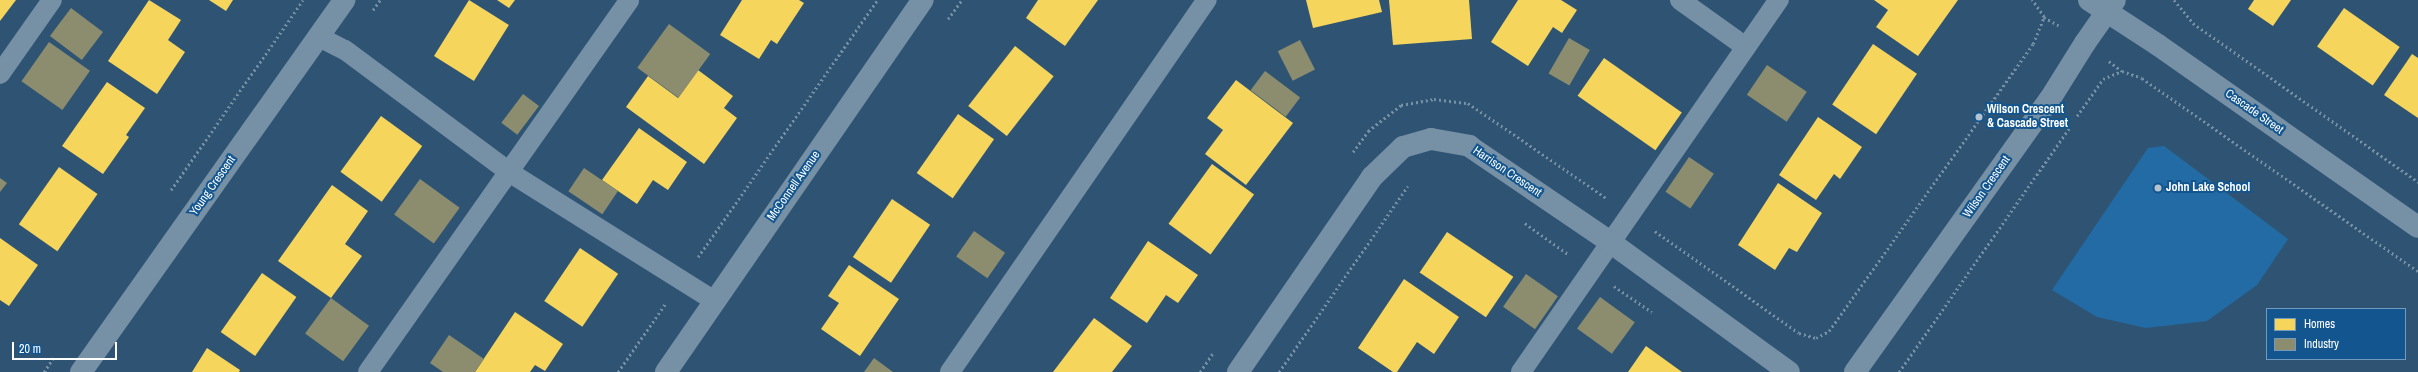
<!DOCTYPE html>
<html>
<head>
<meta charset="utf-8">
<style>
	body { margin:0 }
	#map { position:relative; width:2418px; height:372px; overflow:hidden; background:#2f5473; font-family:"Archivo Narrow",sans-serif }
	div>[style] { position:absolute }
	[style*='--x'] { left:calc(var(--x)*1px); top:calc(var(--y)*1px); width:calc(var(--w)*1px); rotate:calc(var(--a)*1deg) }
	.green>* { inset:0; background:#236ba5 }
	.homes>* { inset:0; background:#f6d55c; transform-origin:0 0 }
	.industry>* { inset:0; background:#8c8c6e; transform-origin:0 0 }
	.path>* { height:2.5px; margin-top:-1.25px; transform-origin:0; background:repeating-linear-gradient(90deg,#7690a6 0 2px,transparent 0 5px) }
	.service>* { height:20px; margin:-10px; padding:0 10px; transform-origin:10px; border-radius:10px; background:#7690a6 }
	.minor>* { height:22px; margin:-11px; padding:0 11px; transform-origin:11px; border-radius:11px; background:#7690a6 }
	.tertiary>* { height:22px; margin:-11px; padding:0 11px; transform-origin:11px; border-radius:11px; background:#7690a6 }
	.dots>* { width:11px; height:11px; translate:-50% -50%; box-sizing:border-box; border:2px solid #13568f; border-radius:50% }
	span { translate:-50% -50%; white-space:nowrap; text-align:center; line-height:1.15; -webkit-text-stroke:4px #13568f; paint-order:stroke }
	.poi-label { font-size:12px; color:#fff; font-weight:700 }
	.left { translate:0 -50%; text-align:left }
	.street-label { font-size:12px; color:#fff }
	.legend { position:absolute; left:2266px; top:308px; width:140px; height:52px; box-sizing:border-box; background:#13568f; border:1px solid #719abc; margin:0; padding:5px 7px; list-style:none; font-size:12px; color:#fff }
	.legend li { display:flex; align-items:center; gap:8px; height:20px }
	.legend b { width:20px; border:1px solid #719abc }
	.scale { position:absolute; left:12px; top:342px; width:105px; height:18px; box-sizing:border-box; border:2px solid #fff; border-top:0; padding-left:5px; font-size:12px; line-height:14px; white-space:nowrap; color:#fff; -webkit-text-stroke:3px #13568f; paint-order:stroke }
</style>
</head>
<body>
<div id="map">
	<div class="green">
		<div style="clip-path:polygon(2164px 146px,2288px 239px,2257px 285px,2207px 321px,2146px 328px,2097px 317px,2052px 290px,2148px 148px)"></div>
	</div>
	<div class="homes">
		<div style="clip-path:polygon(0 0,16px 0,0 21px)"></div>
		<div style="clip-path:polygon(149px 0,181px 20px,168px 40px,185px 52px,157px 94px,108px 61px)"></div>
		<div style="clip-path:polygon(209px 0,233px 0,226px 11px)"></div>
		<div style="left:469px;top:0;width:47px;height:66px;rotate:32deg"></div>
		<div style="clip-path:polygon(497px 0,515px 0,509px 8px)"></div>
		<div style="clip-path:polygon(742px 0,799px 0,804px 3px,777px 44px,771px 40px,759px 59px,720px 35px)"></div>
		<div style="clip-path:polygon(1038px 0,1098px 0,1065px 46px,1026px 18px)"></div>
		<div style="clip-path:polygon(1306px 0,1379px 0,1382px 12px,1313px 28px)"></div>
		<div style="clip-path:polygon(1389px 0,1469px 0,1472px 39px,1393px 45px)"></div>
		<div style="clip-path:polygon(1518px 0,1561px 0,1577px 10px,1562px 33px,1553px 27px,1528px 66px,1491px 42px)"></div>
		<div style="clip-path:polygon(1874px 0,1958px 0,1918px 56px,1876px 27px,1888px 10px)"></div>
		<div style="clip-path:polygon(2254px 0,2291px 0,2273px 26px,2248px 9px)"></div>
		<div style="left:2344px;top:8px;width:68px;height:47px;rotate:35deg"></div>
		<div style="left:1873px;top:44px;width:53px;height:73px;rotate:34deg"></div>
		<div style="left:1015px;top:46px;width:49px;height:76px;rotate:38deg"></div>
		<div style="clip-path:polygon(2412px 54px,2418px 58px,2418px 118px,2384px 95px)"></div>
		<div style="left:1604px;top:58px;width:95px;height:46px;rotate:35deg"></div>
		<div style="clip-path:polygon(698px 70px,733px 96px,724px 108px,737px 118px,704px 164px,626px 107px,648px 76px,678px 98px)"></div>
		<div style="clip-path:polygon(1236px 80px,1293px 123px,1246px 185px,1205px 154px,1223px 130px,1207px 118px)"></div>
		<div style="clip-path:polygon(107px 82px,145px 108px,126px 135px,129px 137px,103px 174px,62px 146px)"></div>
		<div style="left:958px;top:114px;width:44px;height:72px;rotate:35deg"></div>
		<div style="left:381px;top:116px;width:51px;height:69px;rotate:36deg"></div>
		<div style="clip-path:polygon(1818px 117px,1862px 147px,1840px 179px,1834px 174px,1816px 200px,1779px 175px)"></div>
		<div style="clip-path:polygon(639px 128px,687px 162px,668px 190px,653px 180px,637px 204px,602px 180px)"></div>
		<div style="left:1212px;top:164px;width:52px;height:74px;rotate:36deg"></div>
		<div style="left:59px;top:167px;width:47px;height:70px;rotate:35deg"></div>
		<div style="clip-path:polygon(1778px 183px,1822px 213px,1797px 252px,1789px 248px,1775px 270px,1738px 245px)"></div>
		<div style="clip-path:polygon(332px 185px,368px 211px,345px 244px,362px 256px,331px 298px,278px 261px)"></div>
		<div style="left:892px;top:199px;width:46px;height:70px;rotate:34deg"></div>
		<div style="left:1447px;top:232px;width:80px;height:49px;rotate:34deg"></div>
		<div style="clip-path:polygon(0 238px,38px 265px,9px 306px,0 300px)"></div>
		<div style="clip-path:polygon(1148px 241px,1198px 275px,1178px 303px,1166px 295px,1147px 323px,1110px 298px)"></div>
		<div style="left:580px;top:248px;width:46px;height:64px;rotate:34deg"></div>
		<div style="clip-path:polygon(849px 265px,899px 299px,860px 356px,821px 329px,839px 303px,828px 296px)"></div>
		<div style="left:262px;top:273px;width:42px;height:72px;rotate:35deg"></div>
		<div style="clip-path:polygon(1404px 279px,1459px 317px,1434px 354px,1417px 342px,1397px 372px,1393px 372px,1358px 348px)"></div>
		<div style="clip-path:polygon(515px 312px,563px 344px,545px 371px,535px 365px,530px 372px,475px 372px)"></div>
		<div style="clip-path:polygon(1094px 318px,1132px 346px,1112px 372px,1053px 372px)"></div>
		<div style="clip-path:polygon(1646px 346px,1682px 372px,1628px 372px)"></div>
		<div style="clip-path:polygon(207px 348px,240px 370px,239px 372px,192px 372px)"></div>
	</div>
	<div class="industry">
		<div style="left:71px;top:8px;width:40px;height:35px;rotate:37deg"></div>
		<div style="left:669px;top:24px;width:51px;height:54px;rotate:36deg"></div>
		<div style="left:1569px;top:38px;width:24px;height:41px;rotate:30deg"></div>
		<div style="left:1300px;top:40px;width:33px;height:25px;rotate:63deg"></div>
		<div style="left:49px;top:42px;width:50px;height:48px;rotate:35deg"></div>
		<div style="left:1767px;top:65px;width:48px;height:36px;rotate:34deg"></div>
		<div style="left:1265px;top:71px;width:44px;height:24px;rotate:37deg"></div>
		<div style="left:523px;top:94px;width:20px;height:36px;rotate:37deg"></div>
		<div style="left:1689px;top:157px;width:30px;height:42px;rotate:34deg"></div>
		<div style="left:584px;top:168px;width:41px;height:28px;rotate:34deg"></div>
		<div style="clip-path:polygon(0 178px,7px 183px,0 192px)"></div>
		<div style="left:420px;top:179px;width:49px;height:44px;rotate:36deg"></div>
		<div style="left:974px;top:231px;width:38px;height:31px;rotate:35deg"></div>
		<div style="left:1526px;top:274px;width:39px;height:40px;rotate:35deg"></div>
		<div style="left:1600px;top:297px;width:43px;height:39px;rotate:36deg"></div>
		<div style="left:331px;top:298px;width:47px;height:44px;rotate:36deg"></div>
		<div style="clip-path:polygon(449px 335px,484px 359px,475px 372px,443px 372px,430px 363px)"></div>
		<div style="clip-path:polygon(874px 358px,893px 372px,864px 372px)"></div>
	</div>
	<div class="path">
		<div style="--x:2174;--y:0;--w:30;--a:50"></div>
		<div style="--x:2193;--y:23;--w:276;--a:35.2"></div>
		<div style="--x:373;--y:10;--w:12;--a:-55"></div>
		<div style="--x:2044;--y:17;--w:20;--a:30"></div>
		<div style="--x:948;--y:19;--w:24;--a:-54"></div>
		<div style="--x:2109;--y:61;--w:16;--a:38"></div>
		<div style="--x:2077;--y:116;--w:45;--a:-54.9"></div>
		<div style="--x:2103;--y:79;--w:21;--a:-23"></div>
		<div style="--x:2122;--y:71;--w:21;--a:19"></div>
		<div style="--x:2142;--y:78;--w:337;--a:35"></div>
		<div style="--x:1353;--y:152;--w:26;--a:-54"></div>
		<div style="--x:1368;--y:131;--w:42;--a:-38.2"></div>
		<div style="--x:1401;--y:105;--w:34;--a:-10"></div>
		<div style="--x:1434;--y:99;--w:34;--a:7"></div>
		<div style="--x:1468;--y:103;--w:168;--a:34.5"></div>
		<div style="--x:171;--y:190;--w:231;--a:-55.2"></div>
		<div style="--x:1525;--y:223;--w:53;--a:35.8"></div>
		<div style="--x:1655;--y:231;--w:176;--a:35.3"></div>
		<div style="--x:1799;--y:333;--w:18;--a:16"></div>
		<div style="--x:1816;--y:338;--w:15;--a:-28"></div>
		<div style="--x:1829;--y:331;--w:352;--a:-54.6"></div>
		<div style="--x:2033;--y:44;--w:29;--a:-68"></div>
		<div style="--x:2044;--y:17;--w:21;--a:-125"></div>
		<div style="--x:698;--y:257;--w:313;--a:-55.1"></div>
		<div style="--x:1614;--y:286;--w:46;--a:34.4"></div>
		<div style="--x:44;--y:372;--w:17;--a:-57"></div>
		<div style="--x:618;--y:372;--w:83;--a:-55.3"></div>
		<div style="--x:1200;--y:372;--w:22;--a:-56"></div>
		<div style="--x:1279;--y:372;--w:226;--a:-55.3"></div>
		<div style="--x:1899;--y:372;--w:297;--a:-55.1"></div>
	</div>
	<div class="service">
		<div style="--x:1680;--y:0;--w:81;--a:35.5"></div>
		<div style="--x:319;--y:37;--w:29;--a:27"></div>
		<div style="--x:345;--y:50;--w:204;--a:36.6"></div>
		<div style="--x:509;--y:172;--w:243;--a:32.1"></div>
		<div style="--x:0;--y:74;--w:90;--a:-54.9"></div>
		<div style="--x:368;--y:372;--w:454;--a:-54.9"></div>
		<div style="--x:950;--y:372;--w:452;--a:-55.4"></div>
		<div style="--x:1521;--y:372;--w:453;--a:-55.3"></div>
	</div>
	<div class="minor">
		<div style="--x:2089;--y:0;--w:82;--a:33.1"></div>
		<div style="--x:2158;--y:45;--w:317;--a:35"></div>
		<div style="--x:81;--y:372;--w:456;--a:-54.7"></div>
		<div style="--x:666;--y:372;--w:452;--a:-55.4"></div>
		<div style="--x:1238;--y:372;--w:237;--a:-55.5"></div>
		<div style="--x:1372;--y:177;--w:43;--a:-44.1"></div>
		<div style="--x:1403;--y:147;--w:29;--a:-16"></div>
		<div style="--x:1431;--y:139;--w:39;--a:10"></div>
		<div style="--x:1469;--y:146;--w:171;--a:34.2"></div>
		<div style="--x:1610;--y:242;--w:221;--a:36"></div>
	</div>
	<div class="tertiary">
		<div style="--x:1855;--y:372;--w:335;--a:-54.5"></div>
		<div style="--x:2050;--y:99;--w:66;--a:-58"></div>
		<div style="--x:2085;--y:43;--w:52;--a:-55.1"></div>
	</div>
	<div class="dots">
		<div style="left:1979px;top:117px;background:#b6c3ce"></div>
		<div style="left:2158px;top:188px;background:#b6c3ce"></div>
	</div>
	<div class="poi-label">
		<span class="left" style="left:1987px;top:117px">Wilson Crescent<br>&amp; Cascade Street</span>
		<span class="left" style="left:2166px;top:188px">John Lake School</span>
	</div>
	<div class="street-label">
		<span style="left:2254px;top:112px;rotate:35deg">Cascade Street</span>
		<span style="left:1507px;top:172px;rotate:34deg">Harrison Crescent</span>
		<span style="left:213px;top:186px;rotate:-55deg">Young Crescent</span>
		<span style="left:794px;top:186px;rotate:-55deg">McConnell Avenue</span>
		<span style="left:1987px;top:187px;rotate:-55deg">Wilson Crescent</span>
	</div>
	<ul class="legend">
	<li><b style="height:11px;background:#f6d55c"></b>Homes</li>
	<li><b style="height:11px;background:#8c8c6e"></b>Industry</li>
	</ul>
	<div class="scale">20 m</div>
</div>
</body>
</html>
